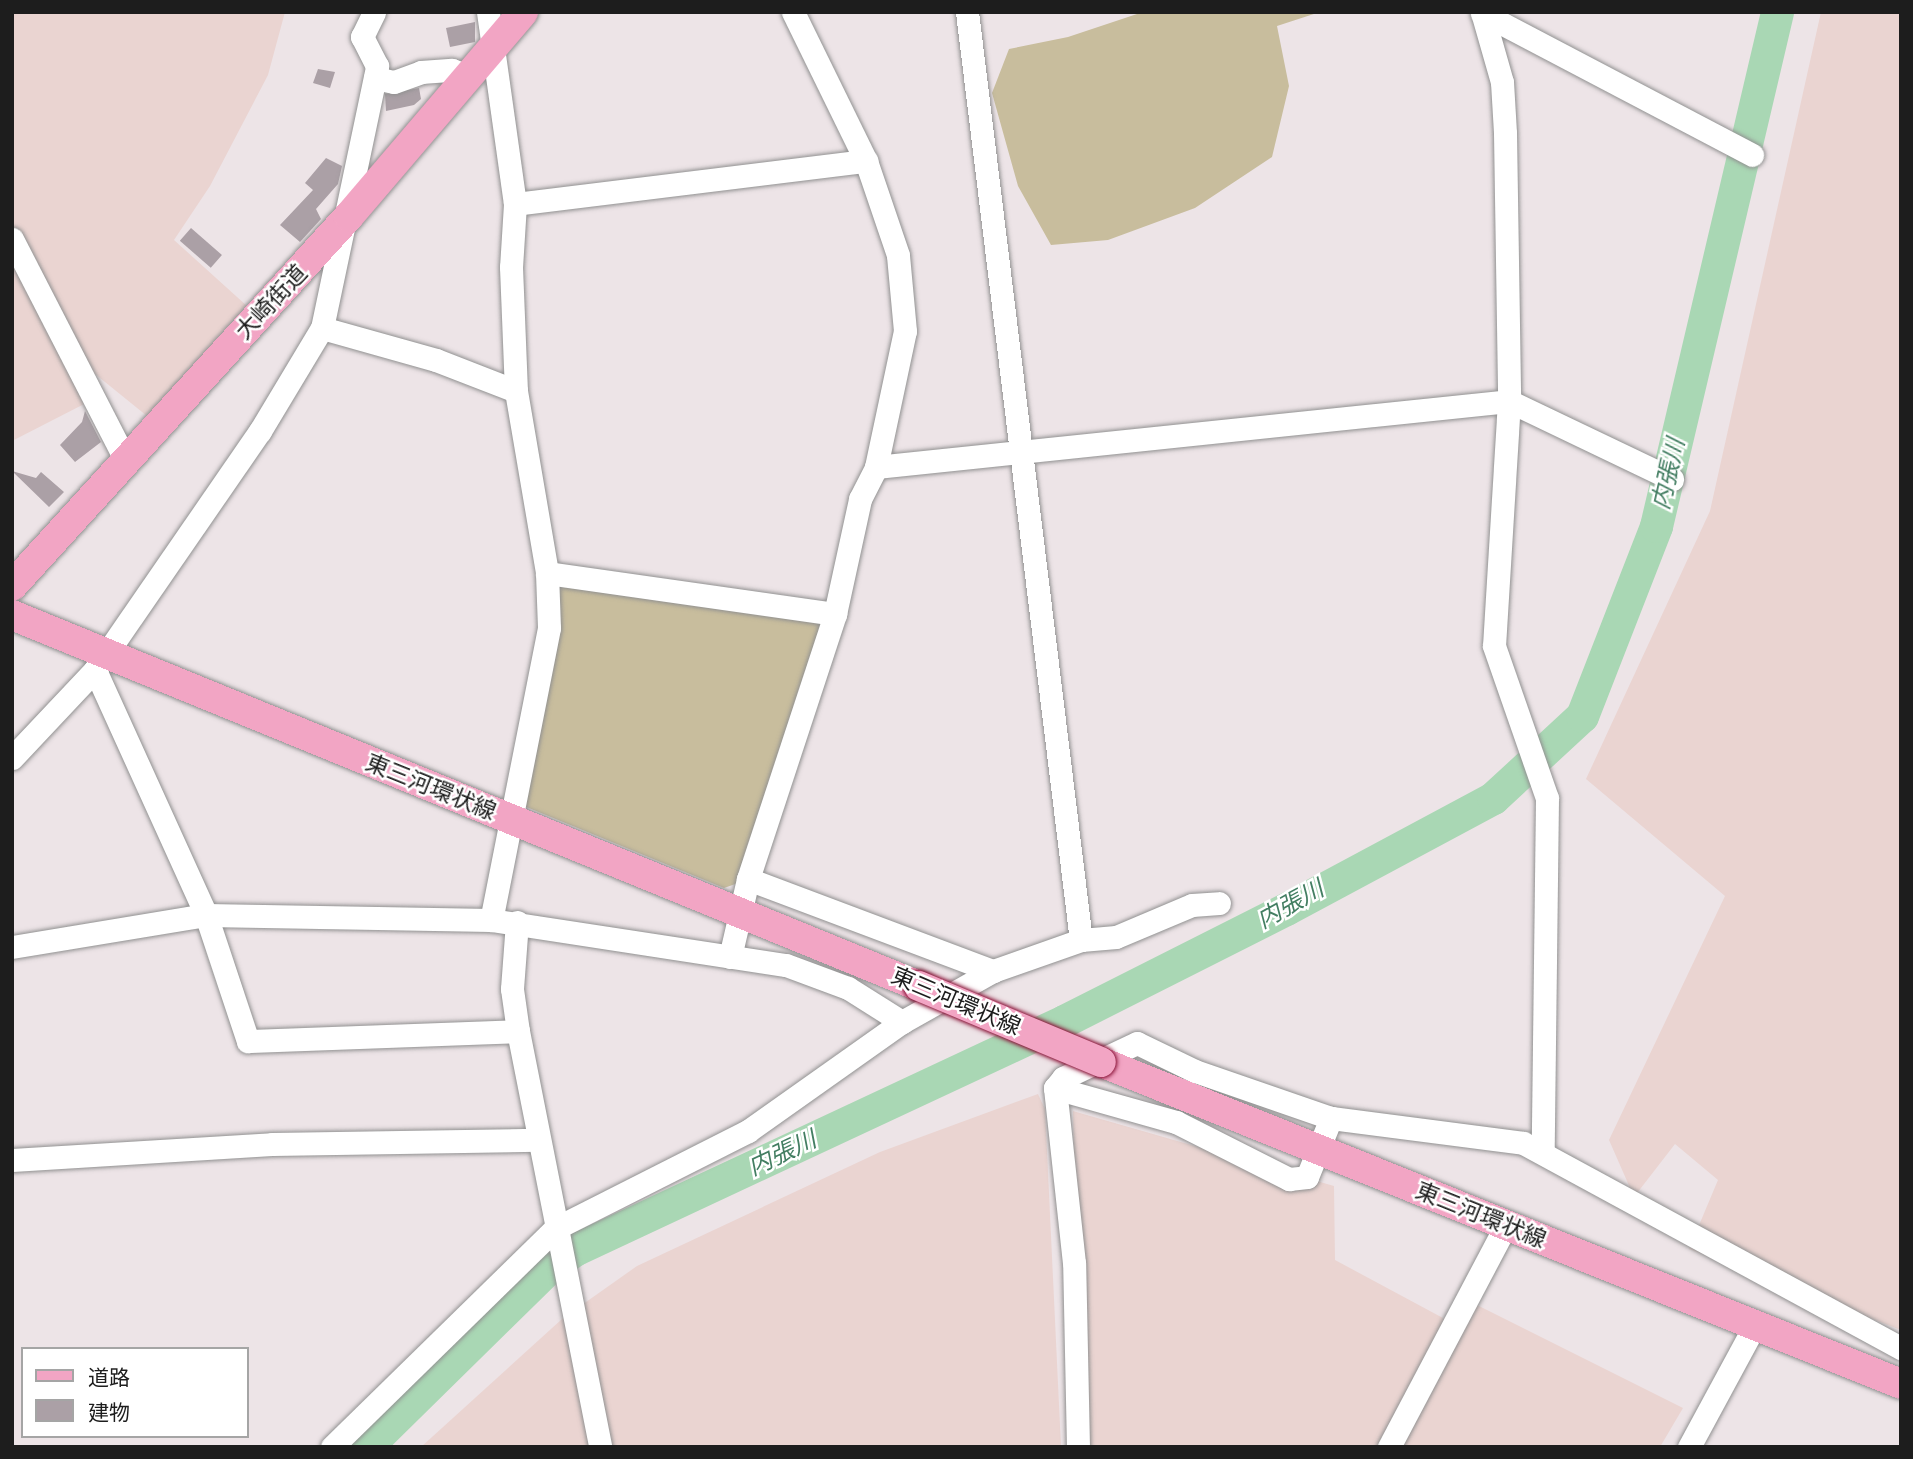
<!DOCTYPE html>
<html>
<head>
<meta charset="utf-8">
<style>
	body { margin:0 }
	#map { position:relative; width:1913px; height:1459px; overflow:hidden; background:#ede4e7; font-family:Cabin,"Noto Sans JP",sans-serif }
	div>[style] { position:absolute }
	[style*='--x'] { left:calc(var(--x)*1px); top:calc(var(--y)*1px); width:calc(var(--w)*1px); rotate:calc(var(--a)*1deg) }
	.farmland>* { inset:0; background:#ead4d1 }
	.forest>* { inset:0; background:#c8bd9d }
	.river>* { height:33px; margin:-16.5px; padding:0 16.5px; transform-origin:16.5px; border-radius:16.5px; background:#a9d7b4 }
	.building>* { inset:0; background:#aba0a6; transform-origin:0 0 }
	.roads { filter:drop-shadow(0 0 2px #919191) drop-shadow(0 0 2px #919191) }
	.minor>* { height:23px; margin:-11.5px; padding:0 11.5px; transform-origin:11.5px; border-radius:11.5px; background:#fff }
	.major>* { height:30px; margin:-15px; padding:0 15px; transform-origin:15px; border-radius:15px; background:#f2a5c4 }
	.bridges { filter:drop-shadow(0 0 2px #870f34) drop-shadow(0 0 2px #870f34) }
	.major-bridge>* { height:30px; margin:-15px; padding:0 15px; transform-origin:15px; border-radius:15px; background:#f2a5c4 }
	span { translate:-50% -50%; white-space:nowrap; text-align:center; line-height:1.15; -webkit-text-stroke:5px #fff; paint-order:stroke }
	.street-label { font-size:23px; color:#1d1d1d }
	.water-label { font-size:24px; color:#437e62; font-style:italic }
	.frame { position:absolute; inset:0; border:14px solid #1d1d1d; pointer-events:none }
	.legend { position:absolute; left:21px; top:1347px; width:228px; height:91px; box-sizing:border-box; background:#fff; border:2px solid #a5a5a5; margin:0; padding:9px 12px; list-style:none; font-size:21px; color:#1d1d1d }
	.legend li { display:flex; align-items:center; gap:14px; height:35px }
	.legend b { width:35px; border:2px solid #a5a5a5 }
</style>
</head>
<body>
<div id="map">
	<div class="farmland">
		<div style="clip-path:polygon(12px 12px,285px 12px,268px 75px,210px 186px,174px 240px,247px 306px,147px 416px,84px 365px,90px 401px,12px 441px)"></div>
		<div style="clip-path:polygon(1821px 12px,1901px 12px,1901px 1330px,1689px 1249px,1718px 1180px,1675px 1144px,1634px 1197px,1609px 1140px,1725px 896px,1586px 779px,1710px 511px)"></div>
		<div style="clip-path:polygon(1038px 1094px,1045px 1109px,1061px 1447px,421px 1447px,562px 1319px,637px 1266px,880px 1152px)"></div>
		<div style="clip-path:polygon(1073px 1111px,1334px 1186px,1335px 1260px,1456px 1325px,1475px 1304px,1683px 1408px,1660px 1447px,1079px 1447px)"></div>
	</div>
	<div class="forest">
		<div style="clip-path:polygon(1143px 12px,1320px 12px,1277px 26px,1289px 86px,1272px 157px,1195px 208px,1108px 240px,1051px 245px,1018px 186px,992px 93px,1009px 49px,1068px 37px)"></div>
		<div style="clip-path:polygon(558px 584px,823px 621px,744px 881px,724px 888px,524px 806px)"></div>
	</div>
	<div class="river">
		<div style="--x:366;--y:1447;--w:254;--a:-44.5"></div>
		<div style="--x:547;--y:1269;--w:35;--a:-35"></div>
		<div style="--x:576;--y:1249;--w:539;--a:-25.04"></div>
		<div style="--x:1064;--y:1021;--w:249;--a:-26.8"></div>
		<div style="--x:1286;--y:909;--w:235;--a:-28.2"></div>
		<div style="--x:1493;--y:798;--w:121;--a:-42.7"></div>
		<div style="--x:1582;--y:716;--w:204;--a:-68.7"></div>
		<div style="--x:1656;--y:526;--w:528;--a:-76.75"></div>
	</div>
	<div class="building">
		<div style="clip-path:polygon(475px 22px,475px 42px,450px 47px,446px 28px)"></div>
		<div style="clip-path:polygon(318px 69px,335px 72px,330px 88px,313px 83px)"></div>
		<div style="clip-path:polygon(419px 88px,421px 99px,414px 105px,386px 111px,385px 94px)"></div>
		<div style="clip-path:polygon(326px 158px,342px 166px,338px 184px,316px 209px,321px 219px,300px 242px,280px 225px,313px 190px,305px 183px)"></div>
		<div style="left:191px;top:228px;width:41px;height:17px;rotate:41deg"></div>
		<div style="clip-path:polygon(85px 411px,101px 442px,75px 462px,60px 445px,82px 422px)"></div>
		<div style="clip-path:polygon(12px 471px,36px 478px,41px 472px,64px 492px,49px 507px)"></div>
	</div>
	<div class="roads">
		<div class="minor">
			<div style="--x:488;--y:12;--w:194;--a:82"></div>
			<div style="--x:515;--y:204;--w:63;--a:93.6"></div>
			<div style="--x:511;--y:267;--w:124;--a:87.7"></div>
			<div style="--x:516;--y:391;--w:185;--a:80.3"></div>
			<div style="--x:547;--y:573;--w:55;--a:87.9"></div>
			<div style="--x:549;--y:628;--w:298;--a:101.2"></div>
			<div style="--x:491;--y:920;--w:298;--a:8.7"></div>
			<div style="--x:786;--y:965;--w:66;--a:20.4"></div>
			<div style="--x:848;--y:988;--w:64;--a:32.2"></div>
			<div style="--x:967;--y:12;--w:935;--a:83"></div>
			<div style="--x:1482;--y:12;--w:73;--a:74.1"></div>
			<div style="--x:1502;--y:82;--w:51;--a:86.6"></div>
			<div style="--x:1505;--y:133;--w:268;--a:89.1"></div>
			<div style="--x:1509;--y:401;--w:245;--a:93.5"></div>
			<div style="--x:1494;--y:646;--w:161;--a:70.8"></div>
			<div style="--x:1547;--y:798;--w:352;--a:90.7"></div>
			<div style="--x:1482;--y:13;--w:305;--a:27.7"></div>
			<div style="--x:375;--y:78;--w:19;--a:12"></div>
			<div style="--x:394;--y:82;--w:29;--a:-20"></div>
			<div style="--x:421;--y:72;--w:31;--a:-4"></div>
			<div style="--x:452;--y:70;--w:17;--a:21"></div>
			<div style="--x:515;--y:204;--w:354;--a:-7"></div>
			<div style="--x:12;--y:239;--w:247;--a:62.8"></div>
			<div style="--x:322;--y:328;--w:118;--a:15.7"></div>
			<div style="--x:436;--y:360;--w:86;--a:21.2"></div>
			<div style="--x:876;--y:467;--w:636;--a:-5.95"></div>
			<div style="--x:1509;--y:401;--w:181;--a:25.6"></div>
			<div style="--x:547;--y:573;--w:291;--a:8.1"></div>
			<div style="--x:95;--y:670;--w:269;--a:65.6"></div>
			<div style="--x:206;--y:915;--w:133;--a:71.6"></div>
			<div style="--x:248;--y:1041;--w:270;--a:-2.1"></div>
			<div style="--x:12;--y:758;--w:121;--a:-46.7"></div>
			<div style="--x:95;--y:670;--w:290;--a:-55.4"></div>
			<div style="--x:260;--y:431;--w:120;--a:-59"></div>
			<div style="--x:322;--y:328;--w:268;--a:-78.1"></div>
			<div style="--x:377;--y:66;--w:33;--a:-117"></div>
			<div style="--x:362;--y:37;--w:28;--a:-64"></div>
			<div style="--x:748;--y:879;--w:279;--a:-71.8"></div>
			<div style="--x:835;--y:614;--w:118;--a:-77.7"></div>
			<div style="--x:860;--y:499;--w:36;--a:-63"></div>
			<div style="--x:876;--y:467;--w:139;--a:-78"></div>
			<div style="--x:905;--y:331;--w:76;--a:-95.3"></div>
			<div style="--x:898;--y:255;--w:99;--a:-108.8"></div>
			<div style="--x:866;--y:161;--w:166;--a:-116.1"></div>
			<div style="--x:517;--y:922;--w:67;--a:94.3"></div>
			<div style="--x:512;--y:989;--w:42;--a:81.9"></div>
			<div style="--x:518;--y:1031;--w:424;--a:78.8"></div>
			<div style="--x:12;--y:947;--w:197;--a:-9.4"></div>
			<div style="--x:206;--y:915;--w:285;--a:1"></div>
			<div style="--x:730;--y:957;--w:80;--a:-77"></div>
			<div style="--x:748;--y:879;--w:262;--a:20.6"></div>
			<div style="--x:993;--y:971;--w:93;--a:-19.4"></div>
			<div style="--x:1081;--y:940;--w:35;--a:-5"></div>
			<div style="--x:1116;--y:937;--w:82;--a:-22.8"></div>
			<div style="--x:1192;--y:905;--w:27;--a:-4"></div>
			<div style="--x:1055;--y:1088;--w:13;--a:-51"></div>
			<div style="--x:1063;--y:1078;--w:82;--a:-25.3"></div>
			<div style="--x:1137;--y:1043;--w:64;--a:25.8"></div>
			<div style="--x:1195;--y:1071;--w:144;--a:19.1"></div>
			<div style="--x:12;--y:1160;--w:260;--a:-3.5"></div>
			<div style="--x:272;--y:1144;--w:266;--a:-0.9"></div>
			<div style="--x:332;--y:1447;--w:313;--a:-44.4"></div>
			<div style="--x:556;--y:1228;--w:215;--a:-26.8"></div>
			<div style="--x:748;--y:1131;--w:189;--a:-35.3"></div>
			<div style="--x:902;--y:1022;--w:104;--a:-29.3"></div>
			<div style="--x:1078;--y:1447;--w:184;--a:-91.2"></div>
			<div style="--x:1074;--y:1263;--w:176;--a:-96.2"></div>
			<div style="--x:1055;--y:1088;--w:126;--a:15.7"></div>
			<div style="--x:1176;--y:1122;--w:127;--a:26.8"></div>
			<div style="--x:1289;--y:1179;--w:18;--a:-6"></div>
			<div style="--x:1307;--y:1177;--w:64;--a:-67.9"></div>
			<div style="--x:1331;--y:1118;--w:194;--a:7.4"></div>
			<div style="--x:1523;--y:1143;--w:430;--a:28.5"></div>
			<div style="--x:1389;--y:1447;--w:251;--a:-62.2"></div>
			<div style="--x:1689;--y:1447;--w:139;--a:-61.6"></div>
		</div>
		<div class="major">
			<div style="--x:12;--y:586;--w:500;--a:-47.67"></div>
			<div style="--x:349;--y:216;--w:268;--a:-49.5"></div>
			<div style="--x:12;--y:615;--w:980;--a:22.25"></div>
			<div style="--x:1101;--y:1062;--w:862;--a:21.92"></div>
		</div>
	</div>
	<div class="bridges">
		<div class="major-bridge">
			<div style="--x:919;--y:986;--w:197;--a:22.7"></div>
		</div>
	</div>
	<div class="street-label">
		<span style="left:271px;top:302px;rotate:-47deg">大崎街道</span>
		<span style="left:431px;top:787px;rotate:22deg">東三河環状線</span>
		<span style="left:956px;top:1001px;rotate:23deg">東三河環状線</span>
		<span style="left:1481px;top:1215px;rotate:22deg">東三河環状線</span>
	</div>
	<div class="water-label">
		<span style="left:1668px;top:474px;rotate:-77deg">内張川</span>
		<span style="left:1290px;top:904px;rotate:-29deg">内張川</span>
		<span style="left:782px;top:1153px;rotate:-25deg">内張川</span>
	</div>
	<div class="frame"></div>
	<ul class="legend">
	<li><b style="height:9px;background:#f2a5c4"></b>道路</li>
	<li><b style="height:19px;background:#aba0a6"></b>建物</li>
	</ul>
</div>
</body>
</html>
